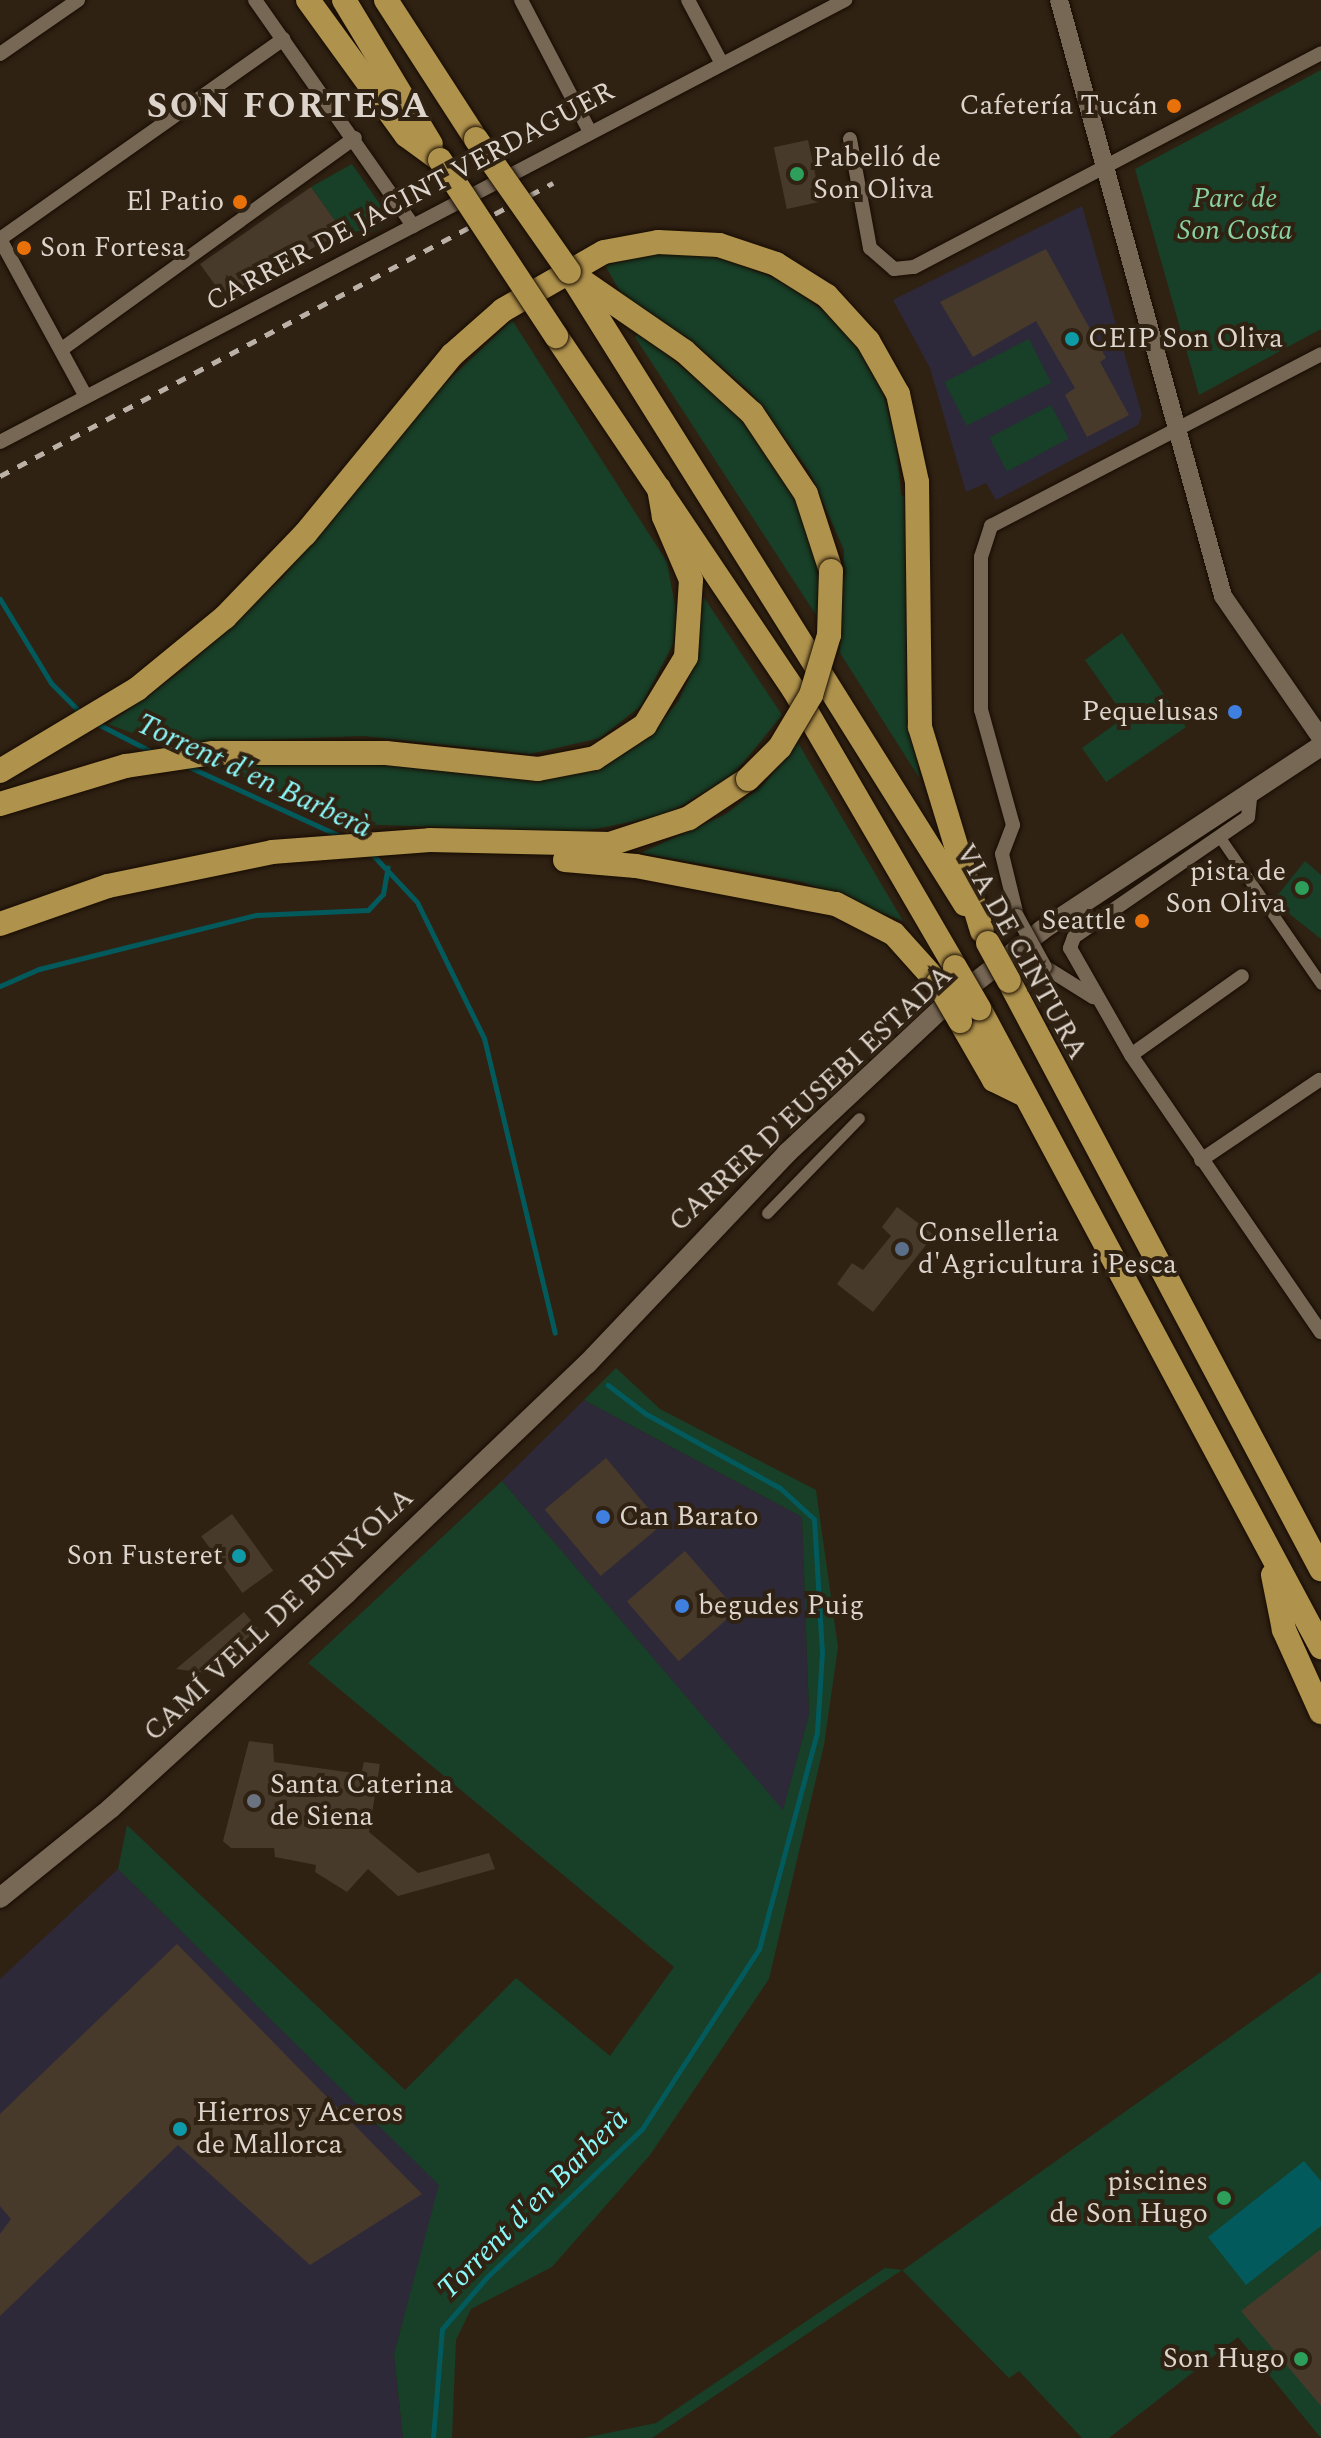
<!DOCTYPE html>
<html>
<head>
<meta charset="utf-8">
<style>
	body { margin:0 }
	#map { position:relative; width:1321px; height:2438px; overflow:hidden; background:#2f2213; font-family:Spectral,serif }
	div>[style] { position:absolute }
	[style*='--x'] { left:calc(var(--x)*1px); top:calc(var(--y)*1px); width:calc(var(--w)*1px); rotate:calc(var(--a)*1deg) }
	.industrial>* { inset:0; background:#2e2939 }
	.education>* { inset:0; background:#2d293a }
	.green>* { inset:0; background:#183f27; transform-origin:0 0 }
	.water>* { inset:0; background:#035a5c }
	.stream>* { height:5px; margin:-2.5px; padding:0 2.5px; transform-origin:2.5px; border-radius:2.5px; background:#035a5c }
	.building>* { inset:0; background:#483a2a; transform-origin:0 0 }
	.roads { filter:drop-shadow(0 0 2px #170b01) drop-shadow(0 0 2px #170b01) }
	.pedestrian>* { height:11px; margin:-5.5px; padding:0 5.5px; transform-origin:5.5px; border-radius:5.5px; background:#776856 }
	.minor>* { height:14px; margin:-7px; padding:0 7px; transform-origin:7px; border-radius:7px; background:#776856 }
	.tertiary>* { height:18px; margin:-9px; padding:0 9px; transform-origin:9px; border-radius:9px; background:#776856 }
	.secondary>* { height:20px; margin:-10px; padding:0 10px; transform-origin:10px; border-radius:10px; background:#776856 }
	.motorway>* { height:24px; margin:-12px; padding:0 12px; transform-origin:12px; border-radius:12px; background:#af924c }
	.rail>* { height:5px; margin-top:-2.5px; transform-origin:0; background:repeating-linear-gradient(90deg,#bbb1a7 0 10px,transparent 0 20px) }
	.bridges { filter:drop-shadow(0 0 2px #170b01) drop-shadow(0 0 2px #170b01) }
	.minor-bridge>* { height:14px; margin:-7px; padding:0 7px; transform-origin:7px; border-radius:7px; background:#776856 }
	.motorway-bridge>* { height:24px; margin:-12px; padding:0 12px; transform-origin:12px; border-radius:12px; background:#af924c }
	.dots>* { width:22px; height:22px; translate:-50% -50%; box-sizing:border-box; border:4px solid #2f2213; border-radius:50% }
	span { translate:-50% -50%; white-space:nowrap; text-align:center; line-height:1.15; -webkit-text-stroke:8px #2f2213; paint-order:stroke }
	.poi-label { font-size:28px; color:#ddd4cb }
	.right { translate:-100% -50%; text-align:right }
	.left { translate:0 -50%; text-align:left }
	.street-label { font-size:28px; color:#ddd4cb }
	.park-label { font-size:28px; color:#8ad2a0; font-style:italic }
	.water-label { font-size:30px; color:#8bf9fa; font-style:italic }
	.district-label { font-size:36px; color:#ddd4cb; font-weight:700; letter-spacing:2px }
</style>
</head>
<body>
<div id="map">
	<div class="industrial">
		<div style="clip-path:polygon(584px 1400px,802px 1517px,809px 1715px,783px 1811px,502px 1481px)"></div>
		<div style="clip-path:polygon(118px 1869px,440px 2185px,394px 2354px,403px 2438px,0 2438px,0 1979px)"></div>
	</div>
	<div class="education">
		<div style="clip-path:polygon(1082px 206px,1142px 415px,1138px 425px,996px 500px,986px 483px,966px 492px,930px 368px,893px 300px)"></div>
	</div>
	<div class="green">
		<div style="clip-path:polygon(1321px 70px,1321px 329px,1199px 395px,1135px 169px)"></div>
		<div style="clip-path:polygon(352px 164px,391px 220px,371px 232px,342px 231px,311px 187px)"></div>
		<div style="clip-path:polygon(656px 253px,721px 258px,785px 282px,839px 323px,878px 377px,896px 439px,901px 495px,907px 497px,906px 694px,920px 779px,840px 653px,844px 550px,809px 471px,750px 392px,695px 344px,623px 297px,605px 265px)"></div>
		<div style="clip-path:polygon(512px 320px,667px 562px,677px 617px,673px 644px,641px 706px,600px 738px,530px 754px,363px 736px,162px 744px,108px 724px,184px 669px,282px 578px,431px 397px)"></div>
		<div style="clip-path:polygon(639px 332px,740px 415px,798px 503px,819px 573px,818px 618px,635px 337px)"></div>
		<div style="left:1029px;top:339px;width:49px;height:95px;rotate:63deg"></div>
		<div style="left:1051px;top:405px;width:38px;height:70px;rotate:62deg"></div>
		<div style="clip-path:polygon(703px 596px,782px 715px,734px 774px,666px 815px,580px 832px,352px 824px,219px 766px,377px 764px,540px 780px,603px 768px,652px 734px,679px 700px,697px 660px)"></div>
		<div style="clip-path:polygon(1122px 633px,1186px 727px,1106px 782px,1082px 748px,1125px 717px,1085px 660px)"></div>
		<div style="clip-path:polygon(798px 743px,903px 921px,802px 882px,641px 853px,726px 814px,764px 784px)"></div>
		<div style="clip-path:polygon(1305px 861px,1321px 875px,1321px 939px,1273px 901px)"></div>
		<div style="clip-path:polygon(616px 1368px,660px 1409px,816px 1490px,838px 1647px,824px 1745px,769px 1979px,650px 2155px,552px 2267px,471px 2309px,456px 2340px,452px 2438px,403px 2438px,394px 2354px,439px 2185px,118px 1869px,127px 1825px,405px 2090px,516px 1978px,610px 2056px,674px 1967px,308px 1663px,502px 1481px,783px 1810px,809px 1715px,802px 1517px,584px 1400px)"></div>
		<div style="clip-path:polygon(1321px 1972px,1321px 2438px,1238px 2337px,1109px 2438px,1082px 2438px,1019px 2371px,1009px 2378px,902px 2270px,652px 2438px,584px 2438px,656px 2423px,885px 2268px,903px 2270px)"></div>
	</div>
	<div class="water">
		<div style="clip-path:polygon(1304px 2161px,1321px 2181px,1321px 2226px,1246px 2285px,1208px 2237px)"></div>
	</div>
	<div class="stream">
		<div style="--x:0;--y:599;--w:98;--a:58.7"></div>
		<div style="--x:51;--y:683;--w:44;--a:45"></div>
		<div style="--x:94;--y:722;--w:65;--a:27.3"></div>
		<div style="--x:187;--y:766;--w:170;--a:24.6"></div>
		<div style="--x:371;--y:853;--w:67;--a:46.8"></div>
		<div style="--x:417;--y:902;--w:152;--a:63.8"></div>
		<div style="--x:484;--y:1038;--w:303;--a:76.5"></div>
		<div style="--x:0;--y:986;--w:43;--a:-23.6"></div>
		<div style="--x:39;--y:969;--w:224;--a:-14"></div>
		<div style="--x:256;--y:915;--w:112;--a:-2.6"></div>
		<div style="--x:368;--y:910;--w:22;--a:-47"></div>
		<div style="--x:383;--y:894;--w:27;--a:-80"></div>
		<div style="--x:433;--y:2438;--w:109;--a:-85.3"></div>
		<div style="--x:442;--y:2329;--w:67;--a:-49.2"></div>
		<div style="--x:486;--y:2278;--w:216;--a:-43.7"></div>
		<div style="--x:642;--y:2129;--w:215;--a:-57"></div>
		<div style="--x:759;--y:1949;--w:225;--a:-75"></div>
		<div style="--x:817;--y:1732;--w:79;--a:-86.4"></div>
		<div style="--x:822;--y:1653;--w:134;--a:-93.4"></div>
		<div style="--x:814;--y:1519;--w:46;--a:-137.6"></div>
		<div style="--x:780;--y:1488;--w:153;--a:-151.1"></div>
		<div style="--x:646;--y:1414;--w:48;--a:-142.7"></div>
	</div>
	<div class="building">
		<div style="left:808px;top:140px;width:63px;height:35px;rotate:78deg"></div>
		<div style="clip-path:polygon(311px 187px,343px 232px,223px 296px,200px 264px)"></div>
		<div style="clip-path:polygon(1046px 249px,1106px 358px,1100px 362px,1129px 415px,1087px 437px,1065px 395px,1075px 388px,1036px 321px,973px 357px,940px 302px)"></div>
		<div style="clip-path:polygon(897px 1207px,934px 1235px,873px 1312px,837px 1284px,852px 1263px,863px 1270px,891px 1236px,882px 1227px)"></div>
		<div style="left:606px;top:1458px;width:87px;height:80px;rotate:50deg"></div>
		<div style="left:232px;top:1514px;width:70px;height:38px;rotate:54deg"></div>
		<div style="left:685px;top:1551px;width:79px;height:77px;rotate:49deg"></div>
		<div style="clip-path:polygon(244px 1612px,258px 1629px,206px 1673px,176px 1669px)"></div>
		<div style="clip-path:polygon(249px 1741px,273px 1744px,274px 1762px,361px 1774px,364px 1762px,380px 1764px,369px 1832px,418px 1873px,489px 1853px,495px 1869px,398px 1896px,368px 1869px,347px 1892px,315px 1872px,316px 1865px,275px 1857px,274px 1848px,231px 1848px,223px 1841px)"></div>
		<div style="clip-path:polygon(177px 1944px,422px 2194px,310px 2265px,178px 2145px,0 2316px,0 2234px,11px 2219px,0 2206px,0 2114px)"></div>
		<div style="clip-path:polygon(1321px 2249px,1321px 2406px,1241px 2311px)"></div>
	</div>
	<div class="roads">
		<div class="pedestrian">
			<div style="--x:1221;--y:839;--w:176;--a:55.4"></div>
			<div style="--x:767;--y:1213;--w:132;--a:-45.9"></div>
		</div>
		<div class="minor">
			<div style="--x:255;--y:0;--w:276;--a:55"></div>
			<div style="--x:521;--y:0;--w:149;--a:62.4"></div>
			<div style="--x:688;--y:0;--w:72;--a:62"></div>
			<div style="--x:0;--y:54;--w:95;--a:-34.7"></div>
			<div style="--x:850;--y:139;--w:111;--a:79.6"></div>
			<div style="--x:870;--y:248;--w:32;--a:41"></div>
			<div style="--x:894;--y:269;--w:20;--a:-6"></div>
			<div style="--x:914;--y:267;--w:460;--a:-27.7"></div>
			<div style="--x:0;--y:239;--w:347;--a:-35.2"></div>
			<div style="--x:0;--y:239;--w:178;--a:61.4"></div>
			<div style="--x:62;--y:349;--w:361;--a:-35.8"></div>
			<div style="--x:0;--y:442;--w:954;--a:-27.61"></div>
			<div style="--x:1251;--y:789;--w:28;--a:96"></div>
			<div style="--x:1248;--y:817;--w:211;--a:145.4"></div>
			<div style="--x:1074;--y:937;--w:12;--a:110"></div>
			<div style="--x:1070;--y:948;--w:123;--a:60.3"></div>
			<div style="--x:1131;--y:1055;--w:336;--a:55.6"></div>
			<div style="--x:1017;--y:916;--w:64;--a:-103.6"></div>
			<div style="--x:1002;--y:854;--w:31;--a:-69"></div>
			<div style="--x:1013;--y:825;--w:119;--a:-105.5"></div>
			<div style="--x:981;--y:710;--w:153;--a:-90"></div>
			<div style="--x:981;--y:557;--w:33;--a:-72"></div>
			<div style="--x:991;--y:526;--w:372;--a:-27.5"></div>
			<div style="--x:1045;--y:967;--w:57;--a:32"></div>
			<div style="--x:1131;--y:1055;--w:136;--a:-35.4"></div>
			<div style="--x:1201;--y:1160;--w:143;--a:-34.1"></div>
		</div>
		<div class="tertiary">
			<div style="--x:1059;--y:0;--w:618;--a:74.61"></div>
			<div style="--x:1223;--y:596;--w:173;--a:55.4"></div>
		</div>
		<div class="secondary">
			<div style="--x:0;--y:1898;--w:143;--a:-39"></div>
			<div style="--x:111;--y:1808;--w:319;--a:-42.3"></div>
			<div style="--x:347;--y:1593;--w:332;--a:-43.7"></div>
			<div style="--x:587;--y:1364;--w:291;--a:-46.5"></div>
			<div style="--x:787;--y:1153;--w:211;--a:-43.1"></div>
			<div style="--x:941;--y:1009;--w:128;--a:-38"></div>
			<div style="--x:1042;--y:930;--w:334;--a:-33.4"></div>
		</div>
		<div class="motorway">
			<div style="--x:308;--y:0;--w:167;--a:54"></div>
			<div style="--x:406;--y:135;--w:42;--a:36.3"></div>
			<div style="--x:344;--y:0;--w:168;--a:58.9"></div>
			<div style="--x:386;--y:0;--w:166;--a:57.1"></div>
			<div style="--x:569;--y:272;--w:746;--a:57.93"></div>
			<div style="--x:569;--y:272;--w:140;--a:34.5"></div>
			<div style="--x:684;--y:351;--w:92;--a:42.4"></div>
			<div style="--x:752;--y:413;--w:97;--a:56.3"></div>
			<div style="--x:806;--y:494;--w:81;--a:72"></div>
			<div style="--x:556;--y:336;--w:427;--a:56.1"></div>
			<div style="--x:794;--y:690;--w:320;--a:59.8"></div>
			<div style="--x:0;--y:771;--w:160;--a:-30.9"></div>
			<div style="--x:137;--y:689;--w:114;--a:-39.3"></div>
			<div style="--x:225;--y:617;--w:115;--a:-46.1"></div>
			<div style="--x:305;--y:534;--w:232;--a:-50.6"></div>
			<div style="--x:452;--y:355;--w:68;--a:-41.4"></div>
			<div style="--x:503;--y:310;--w:116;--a:-29.9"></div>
			<div style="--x:604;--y:252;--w:55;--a:-10.5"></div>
			<div style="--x:658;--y:242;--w:61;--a:2.8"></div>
			<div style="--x:719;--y:245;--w:60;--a:18.4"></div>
			<div style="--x:776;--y:264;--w:60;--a:32.1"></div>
			<div style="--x:827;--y:296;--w:61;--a:47.7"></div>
			<div style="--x:868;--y:341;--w:61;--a:60.5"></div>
			<div style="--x:898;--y:394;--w:90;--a:77.8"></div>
			<div style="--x:917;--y:482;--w:245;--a:89.3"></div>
			<div style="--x:920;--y:727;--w:213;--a:73.1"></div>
			<div style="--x:0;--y:804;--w:132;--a:-16.8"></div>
			<div style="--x:126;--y:766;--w:88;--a:-8.5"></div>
			<div style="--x:213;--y:753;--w:173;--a:0"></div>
			<div style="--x:386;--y:753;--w:153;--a:6"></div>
			<div style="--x:538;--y:769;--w:58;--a:-10.9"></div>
			<div style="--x:595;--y:758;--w:60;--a:-33.4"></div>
			<div style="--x:645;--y:725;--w:79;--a:-58.9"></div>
			<div style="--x:686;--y:657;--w:77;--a:-86.3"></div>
			<div style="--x:691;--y:580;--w:69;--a:-113.2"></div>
			<div style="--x:664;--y:517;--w:29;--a:-100"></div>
			<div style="--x:565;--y:860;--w:71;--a:4.8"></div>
			<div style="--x:636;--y:866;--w:204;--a:10.8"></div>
			<div style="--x:836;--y:904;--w:65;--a:27.3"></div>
			<div style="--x:894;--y:934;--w:66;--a:48.1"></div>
			<div style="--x:0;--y:924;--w:114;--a:-19.4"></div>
			<div style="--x:108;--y:886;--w:167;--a:-11.7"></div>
			<div style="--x:272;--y:852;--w:158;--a:-4.3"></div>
			<div style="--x:430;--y:840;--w:180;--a:1.3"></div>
			<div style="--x:610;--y:844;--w:83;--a:-18.2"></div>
			<div style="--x:689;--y:818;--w:71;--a:-33.5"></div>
			<div style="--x:1009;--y:981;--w:666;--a:62.05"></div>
			<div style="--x:979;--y:1008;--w:725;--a:61.84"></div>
			<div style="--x:960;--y:1021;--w:68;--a:60"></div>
			<div style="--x:994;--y:1080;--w:34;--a:26"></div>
			<div style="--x:1273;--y:1575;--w:56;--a:78.7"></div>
			<div style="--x:1284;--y:1630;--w:90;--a:65.7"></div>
		</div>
	</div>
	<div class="rail">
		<div style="--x:0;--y:476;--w:626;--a:-27.92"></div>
	</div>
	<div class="bridges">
		<div class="minor-bridge">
			<div style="--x:1017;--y:916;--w:58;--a:61.2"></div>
		</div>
		<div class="motorway-bridge">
			<div style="--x:476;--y:139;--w:162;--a:55"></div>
			<div style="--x:440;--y:160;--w:211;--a:56.6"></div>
			<div style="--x:748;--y:779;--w:45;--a:-45"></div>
			<div style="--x:780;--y:747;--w:61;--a:-59.2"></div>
			<div style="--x:811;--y:695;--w:63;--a:-73.3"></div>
			<div style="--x:829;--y:635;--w:64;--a:-88.2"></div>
			<div style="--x:988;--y:943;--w:43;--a:61.1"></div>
			<div style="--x:955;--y:967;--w:48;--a:59.7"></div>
			<div style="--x:938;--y:983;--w:44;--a:59.9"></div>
		</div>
	</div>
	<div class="dots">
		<div style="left:1174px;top:106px;background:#e8710a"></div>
		<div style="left:797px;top:174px;background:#2e9e5b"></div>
		<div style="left:240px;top:202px;background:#e8710a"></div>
		<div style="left:24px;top:248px;background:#e8710a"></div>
		<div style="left:1072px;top:339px;background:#0f9aa8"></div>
		<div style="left:1235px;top:712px;background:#3f7fe0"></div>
		<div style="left:1302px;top:888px;background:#2e9e5b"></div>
		<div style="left:1142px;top:921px;background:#e8710a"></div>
		<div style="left:902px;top:1249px;background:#5c6f8a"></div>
		<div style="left:603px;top:1517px;background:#3f7fe0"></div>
		<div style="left:239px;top:1556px;background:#0f9aa8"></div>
		<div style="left:682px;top:1606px;background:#3f7fe0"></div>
		<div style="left:254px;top:1801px;background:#6b7280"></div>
		<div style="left:180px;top:2129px;background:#0f9aa8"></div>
		<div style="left:1224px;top:2198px;background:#2e9e5b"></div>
		<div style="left:1301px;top:2359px;background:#2e9e5b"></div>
	</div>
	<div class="poi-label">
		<span class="right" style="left:1158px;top:106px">Cafetería Tucán</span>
		<span class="left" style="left:813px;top:174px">Pabelló de<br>Son Oliva</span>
		<span class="right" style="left:224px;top:202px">El Patio</span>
		<span class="left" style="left:40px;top:248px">Son Fortesa</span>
		<span class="left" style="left:1088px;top:339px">CEIP Son Oliva</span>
		<span class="right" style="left:1219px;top:712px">Pequelusas</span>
		<span class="right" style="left:1286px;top:888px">pista de<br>Son Oliva</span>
		<span class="right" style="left:1126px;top:921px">Seattle</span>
		<span class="left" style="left:918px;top:1249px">Conselleria<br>d'Agricultura i Pesca</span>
		<span class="left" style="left:619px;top:1517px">Can Barato</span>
		<span class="right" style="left:223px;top:1556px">Son Fusteret</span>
		<span class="left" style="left:698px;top:1606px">begudes Puig</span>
		<span class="left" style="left:270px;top:1801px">Santa Caterina<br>de Siena</span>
		<span class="left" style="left:196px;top:2129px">Hierros y Aceros<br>de Mallorca</span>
		<span class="right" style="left:1208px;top:2198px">piscines<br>de Son Hugo</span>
		<span class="right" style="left:1285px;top:2359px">Son Hugo</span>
	</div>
	<div class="street-label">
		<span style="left:410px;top:197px;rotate:-28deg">CARRER DE JACINT VERDAGUER</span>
		<span style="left:1021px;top:952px;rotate:61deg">VIA DE CINTURA</span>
		<span style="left:811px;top:1099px;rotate:-43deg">CARRER D'EUSEBI ESTADA</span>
		<span style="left:279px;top:1615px;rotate:-43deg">CAMÍ VELL DE BUNYOLA</span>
	</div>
	<div class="park-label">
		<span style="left:1235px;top:215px">Parc de<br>Son Costa</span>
	</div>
	<div class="water-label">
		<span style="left:254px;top:776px;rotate:25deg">Torrent d'en Barberà</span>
		<span style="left:533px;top:2204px;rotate:-45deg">Torrent d'en Barberà</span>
	</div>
	<div class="district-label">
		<span style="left:289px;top:107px">SON FORTESA</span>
	</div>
</div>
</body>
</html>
